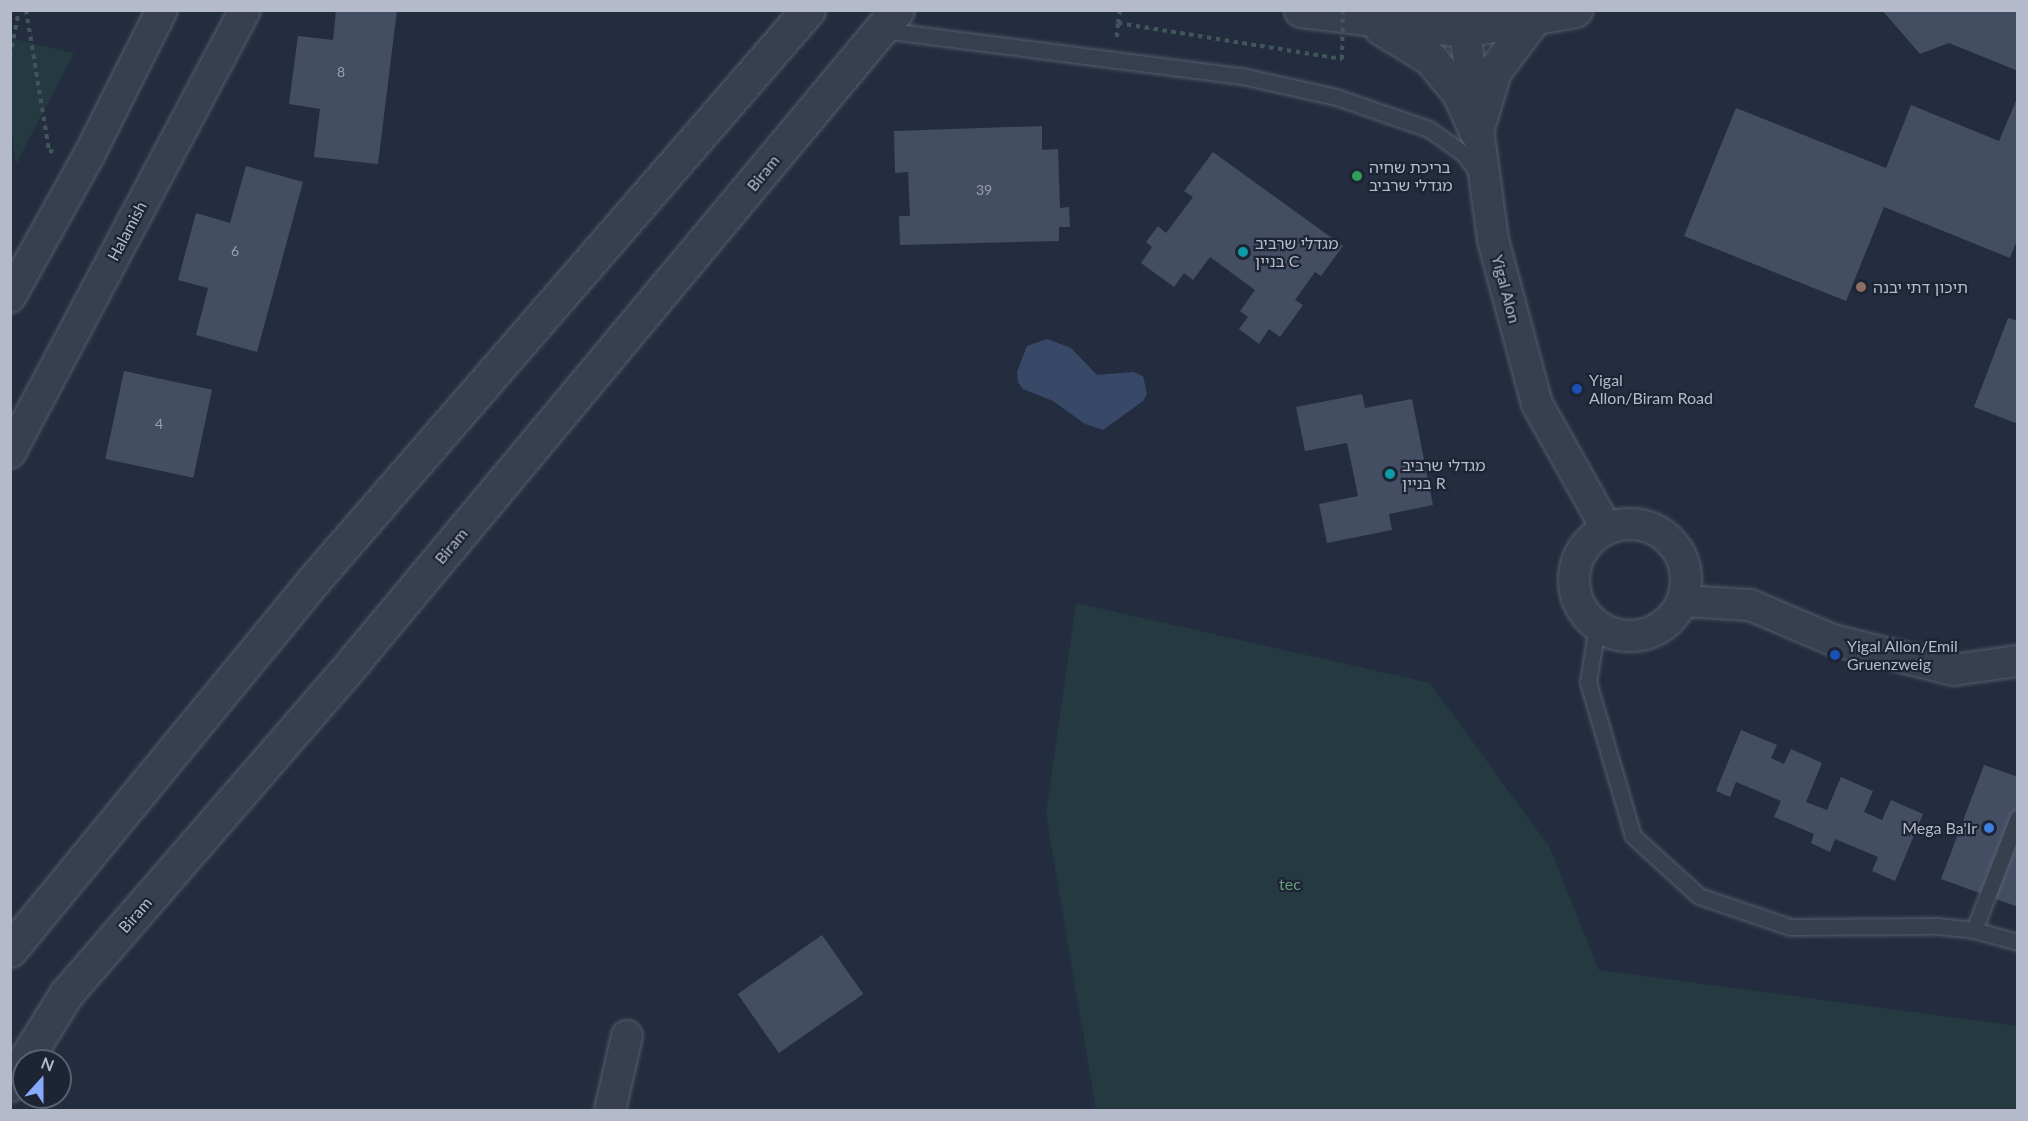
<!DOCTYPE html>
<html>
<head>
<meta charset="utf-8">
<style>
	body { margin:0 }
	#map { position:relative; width:2028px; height:1121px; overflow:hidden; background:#232d3f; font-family:Lato,"Noto Sans Hebrew",sans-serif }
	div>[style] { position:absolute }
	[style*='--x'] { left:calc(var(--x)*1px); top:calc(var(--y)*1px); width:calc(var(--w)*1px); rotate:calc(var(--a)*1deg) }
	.green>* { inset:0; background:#253a40 }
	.water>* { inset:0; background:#384968 }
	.building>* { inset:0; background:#444e63; transform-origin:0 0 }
	.path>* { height:4px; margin-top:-2px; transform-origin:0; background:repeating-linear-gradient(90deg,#41565a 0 4.5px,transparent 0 9px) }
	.roads { filter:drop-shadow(0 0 2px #565d6d) drop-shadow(0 0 2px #565d6d) }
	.service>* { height:15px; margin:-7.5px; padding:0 7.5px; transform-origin:7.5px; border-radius:7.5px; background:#383f4f }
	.minor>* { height:30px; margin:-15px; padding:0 15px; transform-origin:15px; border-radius:15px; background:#383f4f }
	.minor>.ring { margin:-15px; padding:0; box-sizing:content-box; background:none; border:30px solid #383f4f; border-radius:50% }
	.tertiary>* { height:33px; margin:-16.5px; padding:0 16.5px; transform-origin:16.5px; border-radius:16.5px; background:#383f4f }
	.path-bridge>* { height:4px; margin-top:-2px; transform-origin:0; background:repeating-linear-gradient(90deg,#41565a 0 4.5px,transparent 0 9px) }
	.dots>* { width:16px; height:16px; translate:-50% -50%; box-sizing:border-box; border:3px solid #1d2434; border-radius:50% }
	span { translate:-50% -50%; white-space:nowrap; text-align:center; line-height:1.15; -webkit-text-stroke:4.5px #1d2434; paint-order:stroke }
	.number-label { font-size:14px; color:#989fb0 }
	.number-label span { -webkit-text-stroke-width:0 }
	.poi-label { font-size:16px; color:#b4baca }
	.left { translate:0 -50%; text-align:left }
	.right { translate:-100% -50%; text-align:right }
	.street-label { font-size:16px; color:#b4baca }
	.park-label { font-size:16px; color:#6a9b7a }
	.frame { position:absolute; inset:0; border:12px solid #b4baca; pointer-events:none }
	.north { position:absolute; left:12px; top:1049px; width:60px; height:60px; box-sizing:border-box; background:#1d2434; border:2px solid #596070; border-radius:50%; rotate:21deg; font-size:16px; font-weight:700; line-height:24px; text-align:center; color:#b4baca }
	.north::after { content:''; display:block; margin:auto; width:21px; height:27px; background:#88aafb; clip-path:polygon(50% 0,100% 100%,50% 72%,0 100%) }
</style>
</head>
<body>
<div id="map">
	<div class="green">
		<div style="clip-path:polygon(10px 38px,74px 53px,16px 164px,10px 121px)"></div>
		<div style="clip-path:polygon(1076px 603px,1430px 683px,1550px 848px,1599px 970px,2017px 1026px,2017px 1110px,1096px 1110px,1046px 814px)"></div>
	</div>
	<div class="water">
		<div style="clip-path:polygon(1047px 339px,1071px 348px,1097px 375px,1133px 372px,1143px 376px,1147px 394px,1143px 401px,1103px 430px,1085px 424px,1053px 401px,1023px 389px,1018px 382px,1017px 372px,1027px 346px)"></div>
	</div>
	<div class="building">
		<div style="clip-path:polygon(336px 10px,397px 10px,378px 164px,314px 157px,320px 109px,289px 104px,298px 36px,333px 40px)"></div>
		<div style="clip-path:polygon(1882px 10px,2018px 10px,2018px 71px,1949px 43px,1920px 54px)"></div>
		<div style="clip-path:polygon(2018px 96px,2018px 238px,2010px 258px,1884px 207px,1846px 301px,1684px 236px,1736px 108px,1886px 168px,1911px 105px,1999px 141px)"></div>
		<div style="clip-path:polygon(1042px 126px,1042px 150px,1058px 149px,1060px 208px,1069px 207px,1070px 227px,1059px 227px,1059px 241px,900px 245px,899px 216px,910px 216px,908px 172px,895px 173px,894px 131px)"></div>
		<div style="clip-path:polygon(1213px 152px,1343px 246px,1321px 276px,1315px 272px,1295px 300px,1303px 305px,1280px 337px,1269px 329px,1259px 344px,1239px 329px,1248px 317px,1240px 311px,1255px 290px,1210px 257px,1193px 280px,1184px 273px,1174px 287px,1141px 263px,1152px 247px,1146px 242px,1158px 226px,1166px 233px,1193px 197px,1184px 191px)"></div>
		<div style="clip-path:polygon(246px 166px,303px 182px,257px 352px,196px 335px,208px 288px,178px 280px,196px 213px,230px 223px)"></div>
		<div style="clip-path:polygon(2008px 318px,2018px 321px,2018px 424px,1974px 407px)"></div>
		<div style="left:124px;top:371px;width:90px;height:90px;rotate:12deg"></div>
		<div style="clip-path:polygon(1362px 394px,1365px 408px,1412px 399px,1433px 505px,1389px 514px,1392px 530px,1327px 543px,1319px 504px,1358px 496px,1347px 443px,1305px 451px,1296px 407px)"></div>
		<div style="clip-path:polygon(1741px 730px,1777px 745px,1771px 758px,1784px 764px,1791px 749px,1822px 763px,1806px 802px,1827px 810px,1841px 777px,1873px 791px,1864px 812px,1882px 820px,1891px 800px,1923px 814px,1895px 881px,1872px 871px,1878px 857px,1835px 839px,1830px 852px,1811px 843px,1814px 834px,1774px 817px,1781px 801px,1736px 782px,1730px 797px,1716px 791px)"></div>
		<div style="clip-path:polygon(1984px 765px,2018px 777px,2018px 907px,1941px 879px)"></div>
		<div style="left:822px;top:935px;width:72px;height:103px;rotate:55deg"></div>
	</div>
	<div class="path">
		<div style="--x:26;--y:10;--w:143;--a:80.7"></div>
		<div style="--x:49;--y:151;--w:6;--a:9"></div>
		<div style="--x:1117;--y:37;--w:14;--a:-86"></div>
		<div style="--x:10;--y:56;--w:47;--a:-78.9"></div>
	</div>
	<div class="roads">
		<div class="service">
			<div style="--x:882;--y:30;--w:363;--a:7.3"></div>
			<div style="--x:1242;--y:76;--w:96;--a:12.6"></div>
			<div style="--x:1336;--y:97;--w:98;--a:19"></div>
			<div style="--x:1429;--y:129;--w:43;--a:35.5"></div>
			<div style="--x:1464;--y:154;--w:24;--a:54"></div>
			<div style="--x:1597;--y:626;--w:57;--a:99.1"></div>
			<div style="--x:1588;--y:682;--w:160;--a:73.7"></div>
			<div style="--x:1633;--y:836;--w:89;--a:42.3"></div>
			<div style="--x:1699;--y:896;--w:96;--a:18.8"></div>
			<div style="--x:1790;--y:927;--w:147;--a:-0.4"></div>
			<div style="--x:1937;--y:926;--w:37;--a:6"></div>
			<div style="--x:1974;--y:930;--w:46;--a:15.3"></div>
			<div style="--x:1974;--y:930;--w:121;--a:-68.7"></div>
		</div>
		<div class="minor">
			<div style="--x:1462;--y:10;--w:232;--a:82.3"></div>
			<div style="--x:1493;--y:240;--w:170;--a:75"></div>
			<div style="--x:1537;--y:404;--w:143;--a:60.8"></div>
			<div style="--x:10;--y:297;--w:162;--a:-60.9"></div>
			<div style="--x:89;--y:155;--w:162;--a:-63.3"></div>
			<div style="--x:10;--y:453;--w:501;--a:-62.06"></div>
			<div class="ring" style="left:1574px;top:524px;width:82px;height:82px"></div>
			<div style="--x:1683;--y:601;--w:67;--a:3.4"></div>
			<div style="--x:1750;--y:605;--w:90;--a:22.9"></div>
			<div style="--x:1833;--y:640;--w:124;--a:14"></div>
			<div style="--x:1953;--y:670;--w:66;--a:-7.9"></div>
			<div style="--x:610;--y:1110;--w:76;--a:-77.1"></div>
		</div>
		<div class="tertiary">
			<div style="--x:1301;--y:10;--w:165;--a:7"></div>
			<div style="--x:1465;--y:30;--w:112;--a:-10.3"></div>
			<div style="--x:1381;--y:28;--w:57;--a:31.5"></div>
			<div style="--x:1430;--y:58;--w:45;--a:50.4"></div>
			<div style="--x:1459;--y:93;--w:42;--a:65.9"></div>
			<div style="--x:1476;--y:131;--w:63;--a:-73.3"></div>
			<div style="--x:1494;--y:71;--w:63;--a:-52.8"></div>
			<div style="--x:10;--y:950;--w:477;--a:-50.6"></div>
			<div style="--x:313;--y:581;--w:756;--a:-49.08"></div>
			<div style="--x:10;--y:1084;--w:106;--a:-58.1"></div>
			<div style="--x:66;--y:994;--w:442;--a:-49.1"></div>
			<div style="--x:355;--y:660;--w:846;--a:-50.18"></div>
		</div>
	</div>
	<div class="path-bridge">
		<div style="--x:1120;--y:10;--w:13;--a:99"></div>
		<div style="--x:1118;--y:23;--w:227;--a:9.1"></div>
		<div style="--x:1342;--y:59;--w:49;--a:-88.8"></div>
	</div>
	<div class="dots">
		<div style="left:1357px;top:176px;background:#2e9e5b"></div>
		<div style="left:1243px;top:252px;background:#0f9aa8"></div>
		<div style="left:1861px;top:287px;background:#8d6e63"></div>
		<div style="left:1577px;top:389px;background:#1a4fb4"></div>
		<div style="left:1390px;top:474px;background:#0f9aa8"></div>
		<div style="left:1835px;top:655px;background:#1a4fb4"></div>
		<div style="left:1989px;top:828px;background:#3f7fe0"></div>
	</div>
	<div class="number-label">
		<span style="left:341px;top:72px">8</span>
		<span style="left:984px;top:190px">39</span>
		<span style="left:235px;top:251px">6</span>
		<span style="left:159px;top:424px">4</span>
	</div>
	<div class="poi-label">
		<span class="left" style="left:1369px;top:176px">בריכת שחיה<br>מגדלי שרביב</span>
		<span class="left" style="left:1255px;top:252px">מגדלי שרביב<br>בניין C</span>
		<span class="left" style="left:1873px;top:287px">תיכון דתי יבנה</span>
		<span class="left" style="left:1589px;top:389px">Yigal<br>Allon/Biram Road</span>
		<span class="left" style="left:1402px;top:474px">מגדלי שרביב<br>בניין R</span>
		<span class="left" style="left:1847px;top:655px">Yigal Allon/Emil<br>Gruenzweig</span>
		<span class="right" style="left:1977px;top:828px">Mega Ba'Ir</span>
	</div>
	<div class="street-label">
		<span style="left:763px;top:173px;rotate:-51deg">Biram</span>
		<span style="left:127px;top:231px;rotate:-62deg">Halamish</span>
		<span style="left:1506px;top:289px;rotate:75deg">Yigal Alon</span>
		<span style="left:451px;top:546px;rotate:-50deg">Biram</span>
		<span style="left:135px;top:915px;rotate:-49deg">Biram</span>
	</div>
	<div class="park-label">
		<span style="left:1290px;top:884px">tec</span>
	</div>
	<div class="frame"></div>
	<div class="north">N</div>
</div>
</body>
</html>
